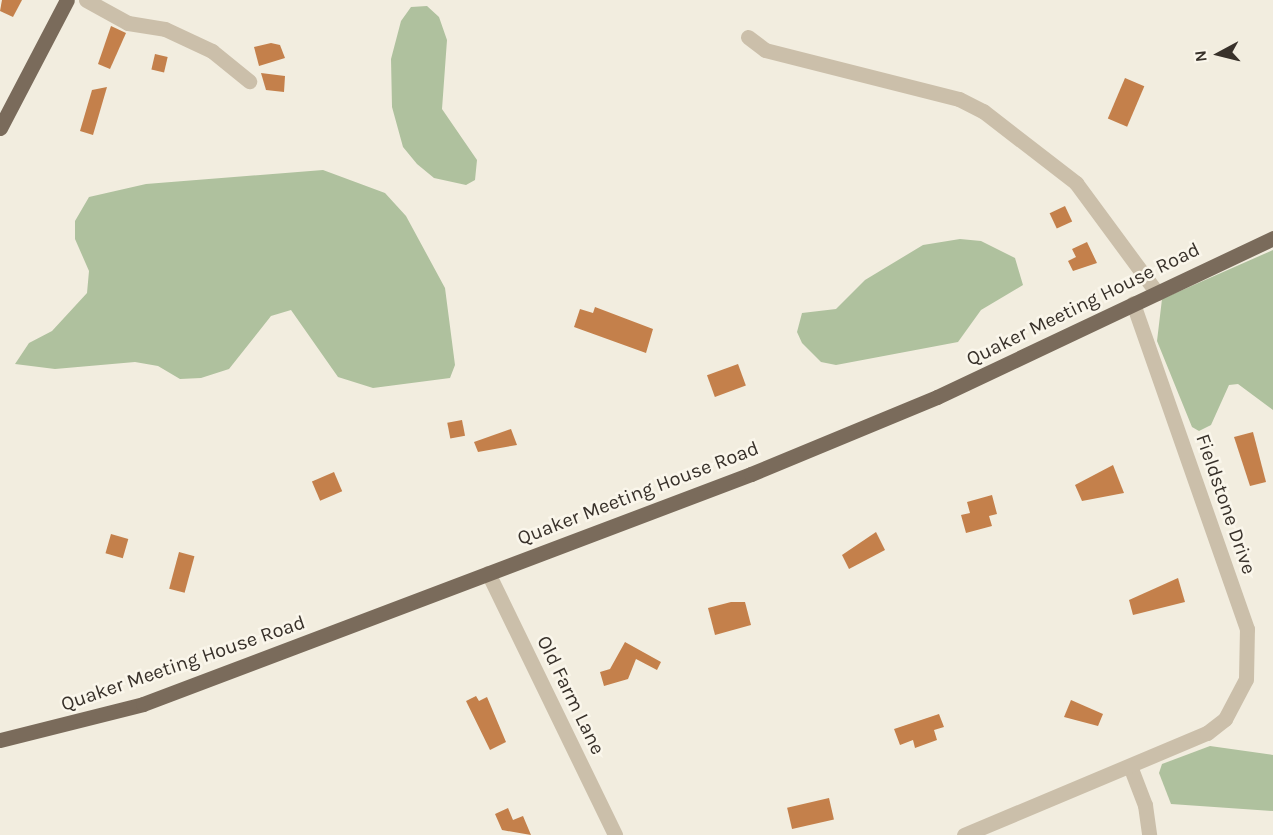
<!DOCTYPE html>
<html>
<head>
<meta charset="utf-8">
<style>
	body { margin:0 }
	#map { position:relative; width:1273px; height:835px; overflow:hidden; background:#f2eddf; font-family:Karla,sans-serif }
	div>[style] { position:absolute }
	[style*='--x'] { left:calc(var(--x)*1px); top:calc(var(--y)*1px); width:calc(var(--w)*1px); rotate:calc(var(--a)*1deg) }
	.green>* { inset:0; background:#afc19e }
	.building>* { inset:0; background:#c4804b; transform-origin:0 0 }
	.minor>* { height:15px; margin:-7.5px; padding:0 7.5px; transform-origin:7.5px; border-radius:7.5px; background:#cbbfaa }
	.major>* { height:15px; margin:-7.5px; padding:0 7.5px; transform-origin:7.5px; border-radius:7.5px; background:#7a6b5b }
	span { translate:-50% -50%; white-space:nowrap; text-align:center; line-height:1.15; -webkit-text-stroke:5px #faf6eb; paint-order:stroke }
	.street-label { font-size:20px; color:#38312a }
	.north { position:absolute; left:1189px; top:24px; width:60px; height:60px; -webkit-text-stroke:4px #faf6eb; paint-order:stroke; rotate:263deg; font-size:16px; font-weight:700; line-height:24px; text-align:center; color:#38312a }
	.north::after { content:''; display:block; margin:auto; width:21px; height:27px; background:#38312a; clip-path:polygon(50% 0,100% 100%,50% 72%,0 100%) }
</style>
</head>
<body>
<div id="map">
	<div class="green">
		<div style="clip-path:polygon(427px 6px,439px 17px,447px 40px,442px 109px,477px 160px,475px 180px,466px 185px,434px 178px,417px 164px,403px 147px,392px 107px,391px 59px,401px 21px,411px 7px)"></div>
		<div style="clip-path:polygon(323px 170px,385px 193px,406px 216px,445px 288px,455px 365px,450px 378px,373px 388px,338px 377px,291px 310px,271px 316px,229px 369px,201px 378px,180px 379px,158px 366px,135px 362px,55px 369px,15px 364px,29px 343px,52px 331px,87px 293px,89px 271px,75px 239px,75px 221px,89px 197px,146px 184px)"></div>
		<div style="clip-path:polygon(960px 239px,981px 241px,1015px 258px,1023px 285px,981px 310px,958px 342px,836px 365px,821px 362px,802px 343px,797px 332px,802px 313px,836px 309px,865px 280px,923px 245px)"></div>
		<div style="clip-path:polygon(1273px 250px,1273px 410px,1238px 384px,1229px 385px,1211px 425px,1199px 431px,1192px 427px,1157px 341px,1162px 299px)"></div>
		<div style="clip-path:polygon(1210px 746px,1273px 755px,1273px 811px,1171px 804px,1159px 773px,1162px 764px)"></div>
	</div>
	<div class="building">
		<div style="clip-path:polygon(2px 0,22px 0,13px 17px,0 11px)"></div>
		<div style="clip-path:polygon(111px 26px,126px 33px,110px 69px,98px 64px)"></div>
		<div style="clip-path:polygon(271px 43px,280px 45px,285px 58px,259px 66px,254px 47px)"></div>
		<div style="left:155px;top:54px;width:13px;height:16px;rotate:13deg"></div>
		<div style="clip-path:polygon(261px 73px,285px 76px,284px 92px,266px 90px)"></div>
		<div style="left:1125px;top:78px;width:21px;height:44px;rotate:23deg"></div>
		<div style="clip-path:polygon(107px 87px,93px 135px,80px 131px,92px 90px)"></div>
		<div style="left:1065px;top:206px;width:17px;height:17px;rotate:65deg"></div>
		<div style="clip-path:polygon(1087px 242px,1097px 263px,1073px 271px,1068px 261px,1076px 257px,1072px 249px)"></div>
		<div style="clip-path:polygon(595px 307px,653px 329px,646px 353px,574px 327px,580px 309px,593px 313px)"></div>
		<div style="left:738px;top:364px;width:23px;height:33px;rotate:70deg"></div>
		<div style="left:462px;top:420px;width:16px;height:15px;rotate:79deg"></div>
		<div style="clip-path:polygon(511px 429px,517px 445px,478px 452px,474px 442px)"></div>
		<div style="clip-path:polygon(1253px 432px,1266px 482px,1250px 486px,1234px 437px)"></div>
		<div style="clip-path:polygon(1113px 465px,1124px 493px,1082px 501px,1075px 485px)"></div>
		<div style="left:334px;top:472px;width:21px;height:24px;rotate:67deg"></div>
		<div style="clip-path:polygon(992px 495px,997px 514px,989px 516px,992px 526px,966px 533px,961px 515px,970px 513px,967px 502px)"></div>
		<div style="clip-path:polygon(876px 532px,885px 550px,849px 569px,842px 555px)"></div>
		<div style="left:111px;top:534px;width:18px;height:20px;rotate:16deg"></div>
		<div style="left:179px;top:552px;width:16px;height:38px;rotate:15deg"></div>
		<div style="clip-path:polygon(1178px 578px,1185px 602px,1133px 615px,1129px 600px)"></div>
		<div style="clip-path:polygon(731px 602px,745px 602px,751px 625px,715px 635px,708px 608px)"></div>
		<div style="clip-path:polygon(625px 642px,661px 662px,657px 670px,636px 659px,628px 679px,604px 686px,600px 672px,610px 669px)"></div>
		<div style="clip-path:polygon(476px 696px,479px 701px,487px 697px,506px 742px,490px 750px,466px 701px)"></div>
		<div style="clip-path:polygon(1071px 700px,1103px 714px,1098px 726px,1064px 717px)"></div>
		<div style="clip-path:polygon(939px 714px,944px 727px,934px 730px,937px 740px,915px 748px,913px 740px,900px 745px,894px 729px)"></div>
		<div style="left:829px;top:798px;width:22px;height:43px;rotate:77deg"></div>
		<div style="clip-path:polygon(508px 808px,513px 820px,523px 816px,531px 835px,502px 830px,495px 814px)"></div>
	</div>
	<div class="minor">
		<div style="--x:86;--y:0;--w:48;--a:28.7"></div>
		<div style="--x:128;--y:23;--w:37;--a:9"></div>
		<div style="--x:165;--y:29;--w:52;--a:25.1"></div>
		<div style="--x:212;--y:51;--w:48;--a:39"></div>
		<div style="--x:748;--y:37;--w:21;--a:37"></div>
		<div style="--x:765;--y:50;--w:200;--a:14.2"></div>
		<div style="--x:959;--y:99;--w:27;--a:27"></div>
		<div style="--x:983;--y:111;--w:118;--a:37.7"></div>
		<div style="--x:1076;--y:183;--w:137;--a:53.6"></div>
		<div style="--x:488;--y:573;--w:291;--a:64.1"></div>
		<div style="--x:1130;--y:766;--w:42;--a:69"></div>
		<div style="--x:1145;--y:805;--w:30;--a:82"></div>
		<div style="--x:964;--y:835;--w:264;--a:-22.8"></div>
		<div style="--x:1207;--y:733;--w:23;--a:-38"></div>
		<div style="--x:1225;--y:719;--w:45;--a:-62.3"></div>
		<div style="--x:1246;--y:679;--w:50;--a:-88.9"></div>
		<div style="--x:1247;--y:629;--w:345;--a:-109.3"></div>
	</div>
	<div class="major">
		<div style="--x:0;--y:128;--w:144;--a:-62.4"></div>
		<div style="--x:0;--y:740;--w:147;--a:-14.1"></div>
		<div style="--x:143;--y:704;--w:650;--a:-20.72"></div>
		<div style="--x:751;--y:474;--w:201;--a:-22.5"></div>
		<div style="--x:937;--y:397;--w:372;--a:-25.3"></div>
	</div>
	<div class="street-label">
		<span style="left:1083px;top:304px;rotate:-26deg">Quaker Meeting House Road</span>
		<span style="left:638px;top:493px;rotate:-21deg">Quaker Meeting House Road</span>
		<span style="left:1226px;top:504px;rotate:71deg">Fieldstone Drive</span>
		<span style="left:183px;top:663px;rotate:-19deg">Quaker Meeting House Road</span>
		<span style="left:571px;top:695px;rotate:64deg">Old Farm Lane</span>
	</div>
	<div class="north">N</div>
</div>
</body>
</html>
